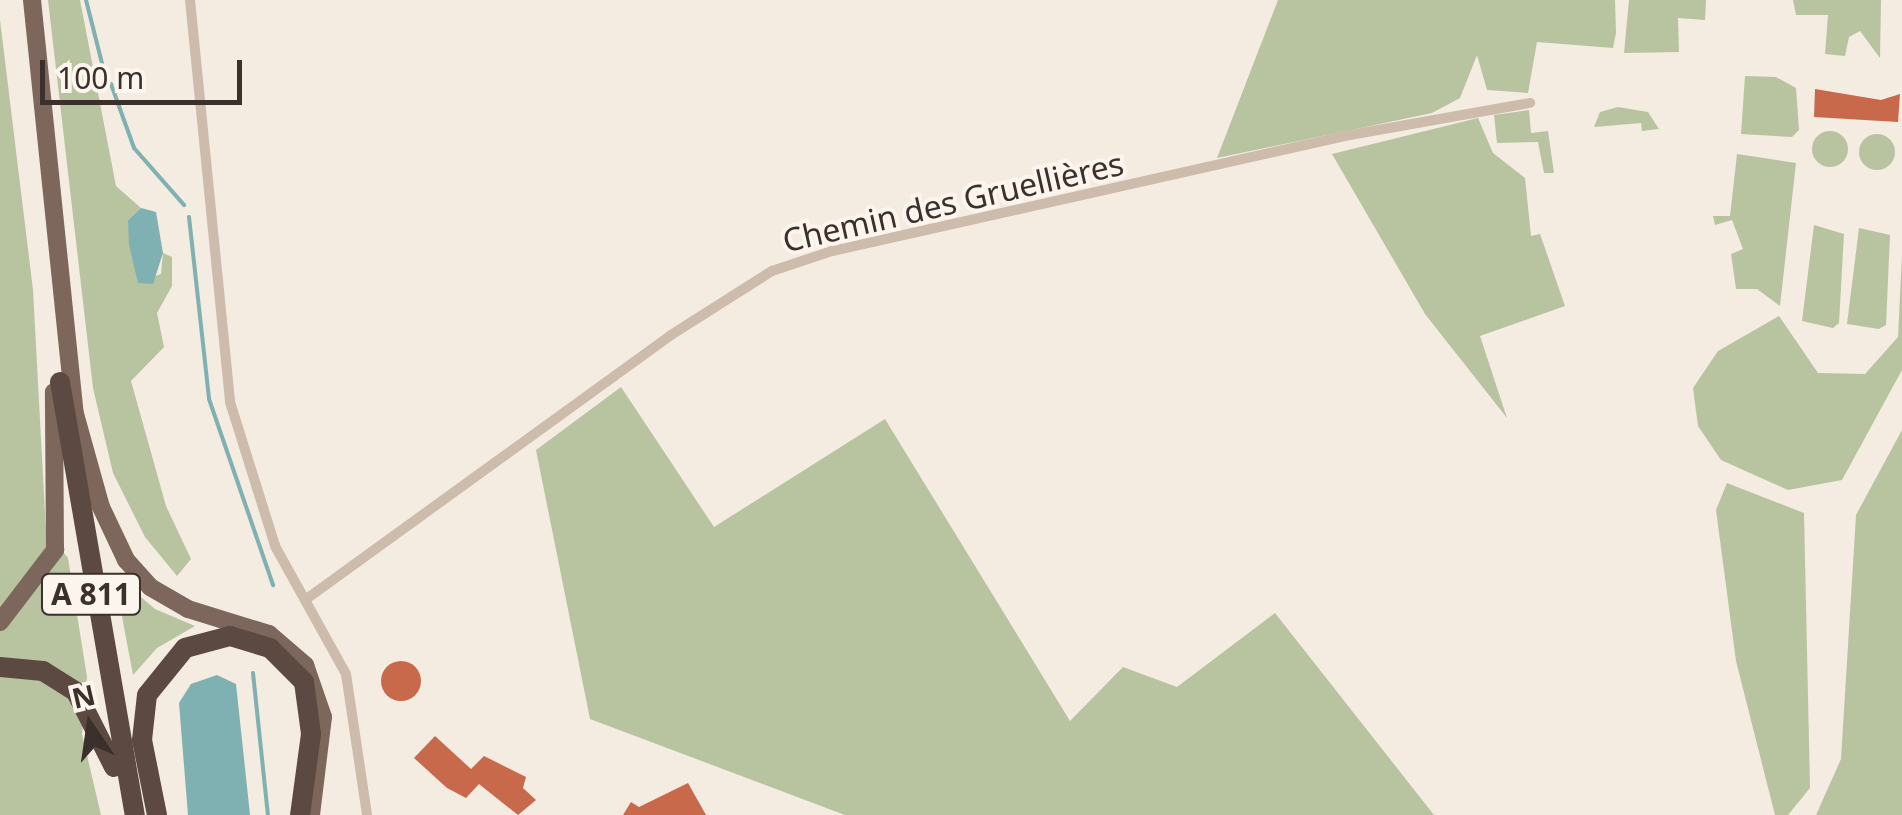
<!DOCTYPE html>
<html>
<head>
<meta charset="utf-8">
<style>
	body { margin:0 }
	#map { position:relative; width:1902px; height:815px; overflow:hidden; background:#f4ebe1; font-family:"Noto Sans",sans-serif }
	div>[style] { position:absolute }
	[style*='--x'] { left:calc(var(--x)*1px); top:calc(var(--y)*1px); width:calc(var(--w)*1px); rotate:calc(var(--a)*1deg) }
	.green>* { inset:0; background:#b8c4a0 }
	.round { border-radius:50% }
	.water>* { inset:0; background:#7fb0b2 }
	.stream>* { height:4px; margin:-2px; padding:0 2px; transform-origin:2px; border-radius:2px; background:#7fb0b2 }
	.building>* { inset:0; background:#c8694b }
	.minor>* { height:10px; margin:-5px; padding:0 5px; transform-origin:5px; border-radius:5px; background:#cdbbac }
	.primary>* { height:18px; margin:-9px; padding:0 9px; transform-origin:9px; border-radius:9px; background:#7d675c }
	.motorway>* { height:20px; margin:-10px; padding:0 10px; transform-origin:10px; border-radius:10px; background:#5c4a42 }
	span { translate:-50% -50%; white-space:nowrap; text-align:center; line-height:1.15; -webkit-text-stroke:8px #fbf5ee; paint-order:stroke }
	.shield-label span { padding:2px 8px; background:#fbf5ee; border:2px solid; border-radius:8px; -webkit-text-stroke-width:0 }
	.shield-label { font-size:30px; color:#3b302b; font-weight:700 }
	.street-label { font-size:32px; color:#3b302b }
	.north { position:absolute; left:40px; top:675px; width:100px; height:100px; -webkit-text-stroke:8px #fbf5ee; paint-order:stroke; rotate:347deg; font-size:28px; font-weight:700; line-height:40px; text-align:center; color:#3b302b }
	.north::after { content:''; display:block; margin:auto; width:35px; height:45px; background:#3b302b; clip-path:polygon(50% 0,100% 100%,50% 72%,0 100%) }
	.scale { position:absolute; left:40px; top:60px; width:202px; height:45px; box-sizing:border-box; border:5px solid #3b302b; border-top:0; padding-left:12px; font-size:30px; line-height:35px; white-space:nowrap; color:#3b302b; -webkit-text-stroke:8px #fbf5ee; paint-order:stroke }
</style>
</head>
<body>
<div id="map">
	<div class="green">
		<div style="clip-path:polygon(48px 0,80px 0,116px 186px,141px 208px,128px 220px,138px 282px,161px 274px,163px 253px,172px 257px,172px 286px,157px 313px,164px 347px,131px 381px,166px 506px,191px 559px,177px 576px,145px 537px,113px 473px,93px 388px)"></div>
		<div style="clip-path:polygon(1278px 0,1615px 0,1616px 33px,1613px 48px,1537px 42px,1528px 93px,1487px 90px,1477px 55px,1460px 98px,1432px 113px,1217px 158px)"></div>
		<div style="clip-path:polygon(1629px 0,1706px 0,1705px 20px,1678px 18px,1679px 52px,1624px 53px)"></div>
		<div style="clip-path:polygon(1793px 0,1881px 0,1880px 58px,1860px 31px,1849px 37px,1845px 56px,1825px 54px,1828px 15px,1796px 15px)"></div>
		<div style="clip-path:polygon(0 20px,33px 290px,46px 531px,68px 558px,87px 677px,82px 734px,101px 815px,0 815px)"></div>
		<div style="clip-path:polygon(1745px 76px,1776px 77px,1796px 88px,1799px 130px,1792px 137px,1741px 134px)"></div>
		<div style="clip-path:polygon(1618px 107px,1648px 112px,1659px 129px,1642px 131px,1641px 123px,1594px 127px,1600px 112px)"></div>
		<div style="clip-path:polygon(1529px 110px,1531px 133px,1548px 131px,1554px 173px,1544px 173px,1538px 142px,1497px 143px,1494px 115px)"></div>
		<div style="clip-path:polygon(1478px 118px,1493px 153px,1525px 178px,1531px 236px,1540px 234px,1565px 306px,1480px 336px,1507px 418px,1425px 314px,1332px 154px)"></div>
		<div class="round" style="left:1812px;top:131px;width:36px;height:36px"></div>
		<div class="round" style="left:1859px;top:134px;width:36px;height:36px"></div>
		<div style="clip-path:polygon(1737px 154px,1796px 163px,1780px 306px,1757px 289px,1736px 289px,1731px 254px,1743px 249px,1732px 220px,1715px 225px,1713px 216px,1730px 216px)"></div>
		<div style="clip-path:polygon(1814px 225px,1844px 234px,1839px 323px,1833px 328px,1802px 321px)"></div>
		<div style="clip-path:polygon(1859px 228px,1890px 235px,1886px 325px,1879px 329px,1847px 324px)"></div>
		<div style="clip-path:polygon(1902px 254px,1902px 370px,1842px 480px,1788px 490px,1721px 460px,1698px 426px,1693px 388px,1718px 351px,1779px 316px,1818px 373px,1865px 374px,1898px 337px)"></div>
		<div style="clip-path:polygon(621px 387px,714px 527px,885px 419px,1070px 721px,1123px 667px,1177px 687px,1275px 613px,1434px 815px,845px 815px,590px 719px,536px 450px)"></div>
		<div style="clip-path:polygon(1902px 430px,1902px 815px,1816px 815px,1841px 759px,1856px 515px)"></div>
		<div style="clip-path:polygon(1727px 483px,1804px 513px,1810px 788px,1788px 815px,1775px 815px,1736px 661px,1716px 510px)"></div>
		<div style="clip-path:polygon(114px 574px,155px 609px,195px 626px,157px 648px,133px 675px)"></div>
	</div>
	<div class="water">
		<div style="clip-path:polygon(141px 208px,156px 212px,163px 253px,153px 284px,138px 283px,129px 245px,128px 220px)"></div>
		<div style="clip-path:polygon(217px 675px,236px 684px,250px 815px,188px 815px,179px 703px,191px 684px)"></div>
	</div>
	<div class="stream">
		<div style="--x:86;--y:0;--w:69;--a:75.8"></div>
		<div style="--x:111;--y:84;--w:68;--a:70.2"></div>
		<div style="--x:134;--y:148;--w:76;--a:48.7"></div>
		<div style="--x:189;--y:217;--w:183;--a:83.7"></div>
		<div style="--x:209;--y:399;--w:197;--a:71"></div>
		<div style="--x:253;--y:673;--w:143;--a:84"></div>
	</div>
	<div class="building">
		<div style="clip-path:polygon(1815px 89px,1881px 100px,1900px 94px,1898px 122px,1814px 117px)"></div>
		<div class="round" style="left:381px;top:661px;width:40px;height:40px"></div>
		<div style="clip-path:polygon(435px 736px,471px 769px,484px 756px,526px 777px,523px 788px,536px 800px,518px 815px,479px 784px,466px 798px,447px 788px,414px 758px)"></div>
		<div style="clip-path:polygon(688px 783px,706px 815px,623px 815px,631px 802px,639px 807px)"></div>
	</div>
	<div class="minor">
		<div style="--x:190;--y:0;--w:404;--a:84.3"></div>
		<div style="--x:230;--y:402;--w:151;--a:72.6"></div>
		<div style="--x:275;--y:546;--w:146;--a:61"></div>
		<div style="--x:346;--y:674;--w:143;--a:81.5"></div>
		<div style="--x:305;--y:600;--w:452;--a:-35.9"></div>
		<div style="--x:671;--y:335;--w:120;--a:-32.4"></div>
		<div style="--x:772;--y:271;--w:63;--a:-18.4"></div>
		<div style="--x:832;--y:251;--w:531;--a:-12.62"></div>
		<div style="--x:1350;--y:135;--w:183;--a:-10.1"></div>
	</div>
	<div class="primary">
		<div style="--x:32;--y:0;--w:416;--a:84.1"></div>
		<div style="--x:75;--y:414;--w:97;--a:74.4"></div>
		<div style="--x:101;--y:507;--w:59;--a:64.7"></div>
		<div style="--x:126;--y:560;--w:36;--a:48"></div>
		<div style="--x:150;--y:587;--w:44;--a:30.1"></div>
		<div style="--x:188;--y:609;--w:85;--a:17.2"></div>
		<div style="--x:269;--y:634;--w:48;--a:40.7"></div>
		<div style="--x:305;--y:665;--w:55;--a:70.9"></div>
		<div style="--x:323;--y:717;--w:99;--a:97"></div>
		<div style="--x:0;--y:622;--w:91;--a:-52.6"></div>
		<div style="--x:55;--y:550;--w:158;--a:-90.4"></div>
	</div>
	<div class="motorway">
		<div style="--x:60;--y:382;--w:439;--a:80.2"></div>
		<div style="--x:0;--y:667;--w:43;--a:5.3"></div>
		<div style="--x:43;--y:671;--w:39;--a:32"></div>
		<div style="--x:76;--y:692;--w:84;--a:63.1"></div>
		<div style="--x:157;--y:815;--w:76;--a:-101.3"></div>
		<div style="--x:142;--y:740;--w:45;--a:-83.7"></div>
		<div style="--x:147;--y:695;--w:60;--a:-51"></div>
		<div style="--x:185;--y:648;--w:47;--a:-14.9"></div>
		<div style="--x:230;--y:636;--w:42;--a:16.7"></div>
		<div style="--x:270;--y:648;--w:48;--a:45"></div>
		<div style="--x:304;--y:682;--w:52;--a:82.3"></div>
		<div style="--x:311;--y:734;--w:82;--a:97.7"></div>
	</div>
	<div class="shield-label">
		<span style="left:91px;top:594px">A 811</span>
	</div>
	<div class="street-label">
		<span style="left:953px;top:202px;rotate:-13deg">Chemin des Gruellières</span>
	</div>
	<div class="north">N</div>
	<div class="scale">100 m</div>
</div>
</body>
</html>
